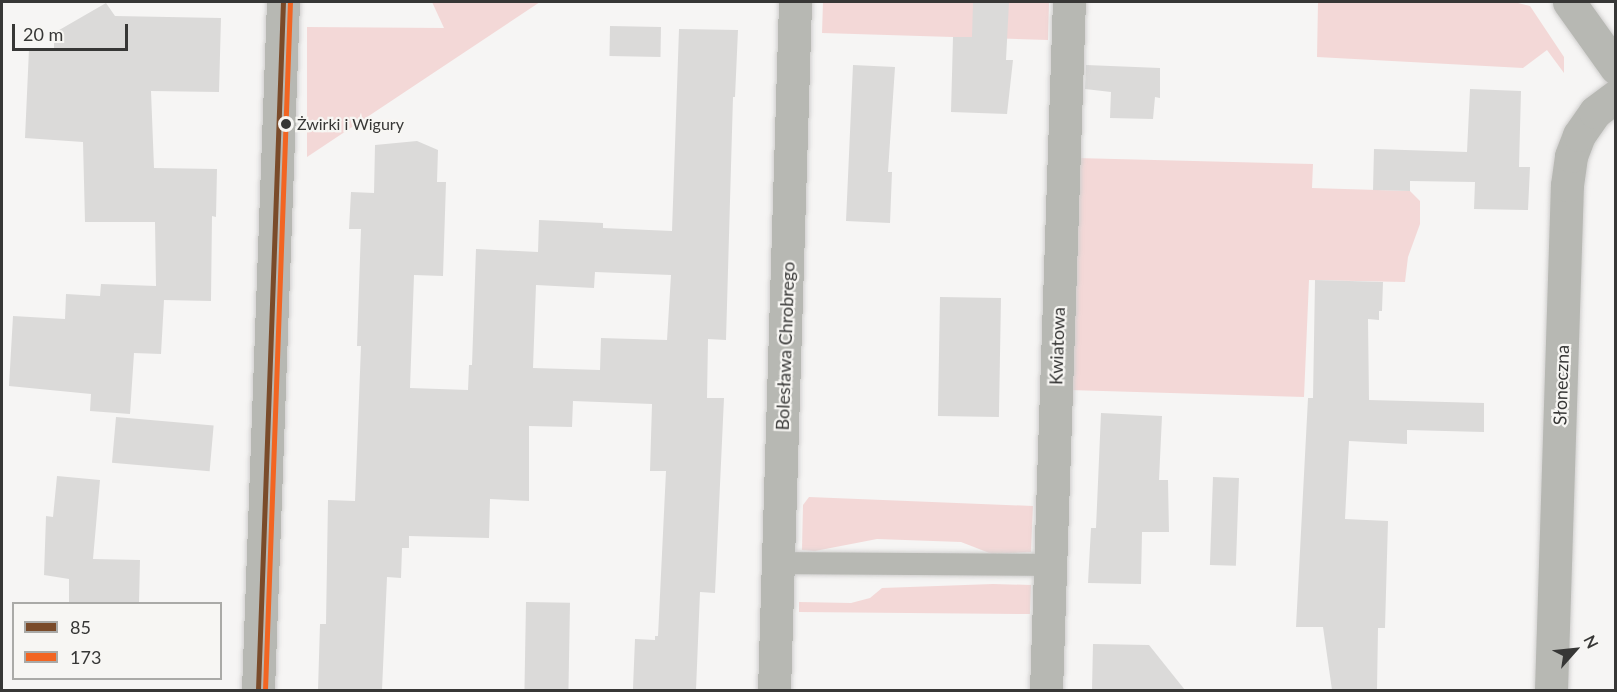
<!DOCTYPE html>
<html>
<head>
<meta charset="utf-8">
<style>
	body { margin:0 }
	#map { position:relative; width:1617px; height:692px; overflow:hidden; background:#f6f5f4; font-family:Lato,sans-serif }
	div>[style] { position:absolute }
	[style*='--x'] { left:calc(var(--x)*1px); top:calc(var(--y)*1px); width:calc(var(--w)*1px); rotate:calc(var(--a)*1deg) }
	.green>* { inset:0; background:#f3d8d7 }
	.building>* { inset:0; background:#dbdad9; transform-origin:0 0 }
	.roads { filter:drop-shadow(0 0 2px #d0cfce) drop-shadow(0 0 2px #d0cfce) }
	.service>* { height:22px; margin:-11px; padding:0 11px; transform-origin:11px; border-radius:11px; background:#b7b8b3 }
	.minor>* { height:33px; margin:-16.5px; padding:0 16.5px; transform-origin:16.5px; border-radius:16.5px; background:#b7b8b3 }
	.tertiary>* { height:33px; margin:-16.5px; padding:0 16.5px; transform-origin:16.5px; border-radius:16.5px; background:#b7b8b3 }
	.bus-1>* { height:4.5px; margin:-2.25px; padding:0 2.25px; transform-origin:2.25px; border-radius:2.25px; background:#7a4b2a }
	.bus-2>* { height:4.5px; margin:-2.25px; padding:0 2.25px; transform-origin:2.25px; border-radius:2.25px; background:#f26522 }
	.dots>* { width:16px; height:16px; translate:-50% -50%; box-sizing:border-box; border:3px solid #f7f6f3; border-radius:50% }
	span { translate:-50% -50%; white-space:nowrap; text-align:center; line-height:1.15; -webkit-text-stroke:4.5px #f7f6f3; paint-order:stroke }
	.bus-label { font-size:16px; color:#373736 }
	.left { translate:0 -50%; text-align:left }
	.street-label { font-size:18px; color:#373736 }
	.frame { position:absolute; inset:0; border:3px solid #373736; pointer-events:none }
	.legend { position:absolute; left:12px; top:602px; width:210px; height:78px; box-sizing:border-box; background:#f7f6f3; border:2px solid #aaaaa7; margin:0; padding:8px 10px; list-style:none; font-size:18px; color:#373736 }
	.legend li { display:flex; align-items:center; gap:12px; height:30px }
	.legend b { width:30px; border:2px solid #aaaaa7 }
	.north { position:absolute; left:1545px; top:620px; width:60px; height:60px; -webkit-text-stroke:4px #f7f6f3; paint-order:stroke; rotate:63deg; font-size:16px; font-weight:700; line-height:24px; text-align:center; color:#373736 }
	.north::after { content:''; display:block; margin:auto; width:21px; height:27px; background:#373736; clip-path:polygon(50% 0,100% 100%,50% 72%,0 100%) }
	.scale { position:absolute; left:12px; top:24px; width:116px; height:27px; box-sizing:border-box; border:3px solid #373736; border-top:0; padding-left:8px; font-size:18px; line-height:21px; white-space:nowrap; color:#373736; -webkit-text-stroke:4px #f7f6f3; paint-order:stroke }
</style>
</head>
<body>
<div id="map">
	<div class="green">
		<div style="clip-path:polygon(432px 2px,540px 2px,307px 157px,307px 27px,444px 28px)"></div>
		<div style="clip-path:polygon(823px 2px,1049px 2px,1048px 40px,822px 33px)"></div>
		<div style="clip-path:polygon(1318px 2px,1514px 2px,1530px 6px,1564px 57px,1564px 73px,1547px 50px,1523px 68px,1317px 57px)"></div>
		<div style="clip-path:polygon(1076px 158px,1313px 164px,1312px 188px,1410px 191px,1420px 201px,1420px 224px,1408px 257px,1405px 282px,1309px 280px,1304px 397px,1069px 390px)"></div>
		<div style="clip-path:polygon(809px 497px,1033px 506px,1031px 552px,992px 554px,961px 542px,877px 539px,815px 551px,802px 550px,803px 505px)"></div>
		<div style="clip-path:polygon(993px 584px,1031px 585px,1030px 614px,799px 612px,799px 602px,851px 603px,870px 598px,882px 588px)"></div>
	</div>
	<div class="building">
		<div style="clip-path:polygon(973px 2px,1009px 2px,1006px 60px,1013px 60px,1007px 114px,951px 112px,953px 37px,972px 37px)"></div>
		<div style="clip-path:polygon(106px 3px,115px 16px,221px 18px,219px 92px,151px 91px,154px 168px,217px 169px,216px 217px,212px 216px,211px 301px,164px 300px,161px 354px,134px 353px,130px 414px,90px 411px,91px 394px,9px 386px,13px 316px,65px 319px,66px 294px,100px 296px,101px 284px,156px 286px,155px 222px,85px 222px,83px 142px,25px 138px,29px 49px,54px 50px,54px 33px)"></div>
		<div style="left:610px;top:26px;width:51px;height:30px;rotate:1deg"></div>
		<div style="clip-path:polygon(evenodd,679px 29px,738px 30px,735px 97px,733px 97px,726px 340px,708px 339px,707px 398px,724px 398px,715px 593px,700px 592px,696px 690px,633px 690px,633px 688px,635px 639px,655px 640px,655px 636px,658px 636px,666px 471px,650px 471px,652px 404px,573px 401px,572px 427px,529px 426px,529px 501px,490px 499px,489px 538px,409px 536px,409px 548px,402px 548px,401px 578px,387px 577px,382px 690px,318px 690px,320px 624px,326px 624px,328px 500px,355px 501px,361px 346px,357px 346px,361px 229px,349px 229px,351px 192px,374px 193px,375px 145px,417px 141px,438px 150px,437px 182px,446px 182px,443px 276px,414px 275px,410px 388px,468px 390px,469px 365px,472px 365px,476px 249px,538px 252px,539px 220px,603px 223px,603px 228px,672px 231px,679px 29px,595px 272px,671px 275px,667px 340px,601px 338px,600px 370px,533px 368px,536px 285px,594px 288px,595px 272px)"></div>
		<div style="clip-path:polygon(853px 65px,895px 67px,888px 172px,892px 172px,890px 223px,846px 221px)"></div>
		<div style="clip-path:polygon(1086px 65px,1160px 68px,1160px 98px,1155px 97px,1153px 119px,1110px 118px,1111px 92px,1085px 89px)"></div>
		<div style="clip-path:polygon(1470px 89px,1521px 91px,1519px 167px,1530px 167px,1528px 210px,1474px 209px,1475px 182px,1410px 181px,1410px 191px,1373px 190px,1374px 149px,1467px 152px)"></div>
		<div style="clip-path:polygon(1315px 280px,1383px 282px,1382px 311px,1379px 311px,1379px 320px,1368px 319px,1369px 400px,1484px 403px,1484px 432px,1407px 430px,1407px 444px,1349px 441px,1345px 519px,1388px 521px,1385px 628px,1378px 628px,1377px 690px,1332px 690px,1323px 627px,1296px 627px,1308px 398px,1313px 398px)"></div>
		<div style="left:940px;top:297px;width:61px;height:119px;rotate:1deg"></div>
		<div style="clip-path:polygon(1101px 413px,1162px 416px,1159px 480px,1168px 480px,1169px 532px,1142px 532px,1141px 584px,1088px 583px,1091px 528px,1096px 528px)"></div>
		<div style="left:116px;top:417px;width:98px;height:46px;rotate:5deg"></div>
		<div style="clip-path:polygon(57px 476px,100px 480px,93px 559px,140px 560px,139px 603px,69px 603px,69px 579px,44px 575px,46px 516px,53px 517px)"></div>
		<div style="left:1213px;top:477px;width:26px;height:88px;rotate:2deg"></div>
		<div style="left:526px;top:602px;width:44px;height:88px;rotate:1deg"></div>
		<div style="clip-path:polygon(1093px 644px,1149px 645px,1185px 690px,1092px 690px)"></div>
	</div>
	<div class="roads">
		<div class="service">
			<div style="--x:778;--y:563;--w:272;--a:0.4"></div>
		</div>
		<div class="minor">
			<div style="--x:774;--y:690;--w:688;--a:-88.25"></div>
			<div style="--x:1046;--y:690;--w:688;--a:-88.09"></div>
			<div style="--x:1551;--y:690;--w:505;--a:-88.19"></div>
			<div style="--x:1567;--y:185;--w:29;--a:-82"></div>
			<div style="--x:1571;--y:156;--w:22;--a:-69"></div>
			<div style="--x:1579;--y:135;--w:28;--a:-55"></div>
			<div style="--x:1595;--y:112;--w:26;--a:-37"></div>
		</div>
		<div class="tertiary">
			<div style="--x:1569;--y:2;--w:81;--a:54.5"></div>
			<div style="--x:258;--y:690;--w:688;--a:-87.92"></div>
		</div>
	</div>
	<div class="bus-1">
		<div style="--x:258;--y:690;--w:688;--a:-87.92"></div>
	</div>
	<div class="bus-2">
		<div style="--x:265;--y:690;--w:688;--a:-87.92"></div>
	</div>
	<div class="dots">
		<div style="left:286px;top:124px;background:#373736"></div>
	</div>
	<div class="bus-label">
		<span class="left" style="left:297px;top:124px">Żwirki i Wigury</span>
	</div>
	<div class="street-label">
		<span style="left:785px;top:346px;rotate:-88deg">Bolesława Chrobrego</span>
		<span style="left:1057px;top:346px;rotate:-88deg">Kwiatowa</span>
		<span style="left:1561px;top:385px;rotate:-88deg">Słoneczna</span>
	</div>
	<div class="frame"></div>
	<ul class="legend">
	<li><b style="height:8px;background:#7a4b2a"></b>85</li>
	<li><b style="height:8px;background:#f26522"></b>173</li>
	</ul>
	<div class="north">N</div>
	<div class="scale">20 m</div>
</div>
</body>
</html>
